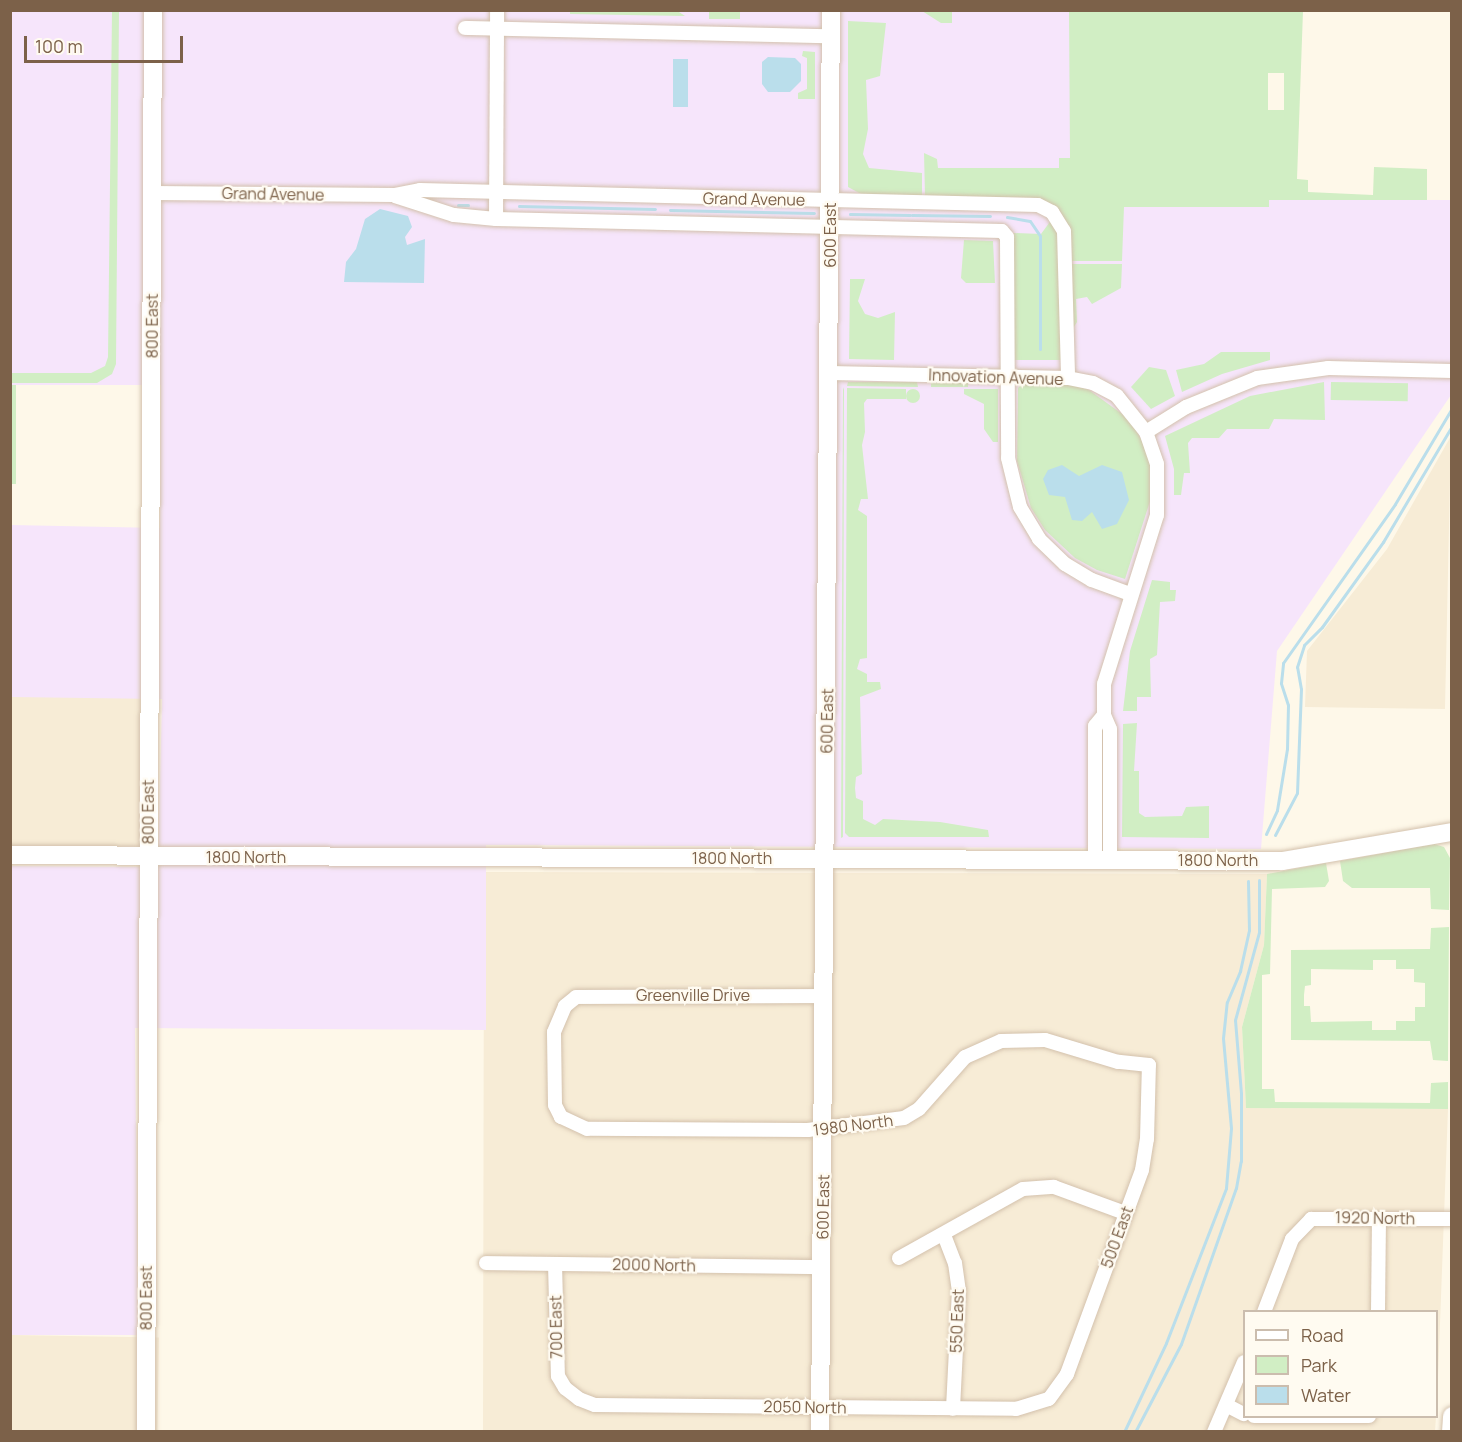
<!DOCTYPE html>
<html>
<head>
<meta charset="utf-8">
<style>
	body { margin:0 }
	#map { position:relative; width:1462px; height:1442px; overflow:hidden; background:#fef8e9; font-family:Manrope,sans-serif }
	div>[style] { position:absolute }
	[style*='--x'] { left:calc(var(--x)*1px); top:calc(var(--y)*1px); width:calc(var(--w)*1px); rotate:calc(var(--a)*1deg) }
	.residential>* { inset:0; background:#f7ecd6; transform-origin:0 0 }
	.education>* { inset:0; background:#f6e5fb }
	.green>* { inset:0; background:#d1eec4; transform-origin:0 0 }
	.round { border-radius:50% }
	.water>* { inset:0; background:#badeeb; transform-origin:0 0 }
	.stream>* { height:3px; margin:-1.5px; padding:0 1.5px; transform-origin:1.5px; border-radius:1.5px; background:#badeeb }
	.roads { filter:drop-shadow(0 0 2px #d3c1ac) drop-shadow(0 0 2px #d3c1ac) }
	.street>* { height:14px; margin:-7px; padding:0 7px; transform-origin:7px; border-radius:7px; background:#fff }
	.secondary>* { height:18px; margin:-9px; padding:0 9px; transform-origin:9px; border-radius:9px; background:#fff }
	span { translate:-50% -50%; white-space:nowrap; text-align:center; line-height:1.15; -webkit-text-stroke:4.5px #fffbf1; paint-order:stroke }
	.street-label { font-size:16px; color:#7c6149 }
	.frame { position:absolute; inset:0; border:12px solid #7c6149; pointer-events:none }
	.legend { position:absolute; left:1243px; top:1310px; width:195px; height:108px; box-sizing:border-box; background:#fffbf1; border:2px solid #cbbdae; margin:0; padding:8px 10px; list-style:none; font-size:18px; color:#7c6149 }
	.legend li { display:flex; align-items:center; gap:12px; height:30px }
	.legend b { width:30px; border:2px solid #cbbdae }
	.scale { position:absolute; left:24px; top:36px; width:159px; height:27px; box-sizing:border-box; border:3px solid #7c6149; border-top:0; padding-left:8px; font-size:18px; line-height:21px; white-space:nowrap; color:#7c6149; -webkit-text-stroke:4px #fffbf1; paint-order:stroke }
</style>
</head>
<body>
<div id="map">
	<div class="residential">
		<div style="clip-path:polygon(1451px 436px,1445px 709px,1305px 707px,1307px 651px,1387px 549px)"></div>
		<div style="left:11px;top:697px;width:134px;height:149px"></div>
		<div style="clip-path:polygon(484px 872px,1267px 874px,1264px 945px,1242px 1027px,1246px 1108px,1448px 1109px,1437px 1404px,1436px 1312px,1244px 1312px,1244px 1416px,1436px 1417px,1435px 1431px,483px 1432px)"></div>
		<div style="left:11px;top:1335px;width:148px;height:97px;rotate:1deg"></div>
	</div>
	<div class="education">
		<div style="clip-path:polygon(11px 11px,1090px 11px,1088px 199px,1451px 200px,1451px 395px,1277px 651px,1261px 849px,486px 845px,486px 1030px,135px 1028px,138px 1335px,11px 1335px,10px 866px,158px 867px,162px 699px,11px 697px,11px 525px,160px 528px,161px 385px,11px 385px)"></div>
	</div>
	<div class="green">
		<div style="clip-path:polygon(evenodd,1275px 10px,1303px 11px,1297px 179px,1308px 180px,1308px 192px,1373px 195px,1374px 167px,1427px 169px,1427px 200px,1269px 200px,1269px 207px,1124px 207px,1122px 261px,1072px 261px,1070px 228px,1060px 211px,1047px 202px,1027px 198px,925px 196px,924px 153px,937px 159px,938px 168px,1059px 168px,1059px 158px,1070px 158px,1069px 11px,1275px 10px,1268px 73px,1284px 73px,1284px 110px,1268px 110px,1268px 73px)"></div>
		<div style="clip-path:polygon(112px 11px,119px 11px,116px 364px,112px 374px,97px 383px,11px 383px,11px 373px,91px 373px,105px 366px,108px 357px)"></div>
		<div style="clip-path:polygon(570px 11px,676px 10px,685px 16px,570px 14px)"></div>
		<div style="left:709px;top:11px;width:31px;height:8px"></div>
		<div style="clip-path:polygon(922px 11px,952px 11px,952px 23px,941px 23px)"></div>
		<div style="clip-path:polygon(848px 21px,886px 23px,880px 76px,866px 80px,868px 129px,863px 154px,869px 168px,922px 173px,922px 196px,863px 195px,848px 187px)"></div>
		<div style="clip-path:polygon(803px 51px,815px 52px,815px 99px,798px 99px,798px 93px,807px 89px,807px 58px,802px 56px)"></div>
		<div style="clip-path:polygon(1052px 219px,1061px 240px,1061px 360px,1012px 360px,1014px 233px,1041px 234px)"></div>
		<div style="clip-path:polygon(964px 240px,993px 241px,995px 283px,966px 283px,961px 278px)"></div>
		<div style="clip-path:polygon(1072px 264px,1122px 264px,1121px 288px,1092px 304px,1087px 297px,1076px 299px,1077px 322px,1072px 330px)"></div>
		<div style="clip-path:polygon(850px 279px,865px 279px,858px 301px,865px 314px,878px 318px,895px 312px,894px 360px,849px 359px)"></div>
		<div style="clip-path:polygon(1221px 352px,1270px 352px,1270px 360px,1222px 374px,1182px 392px,1176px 370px,1204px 364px)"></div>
		<div style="clip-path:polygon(1149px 367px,1166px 370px,1175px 396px,1151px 409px,1131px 387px)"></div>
		<div style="clip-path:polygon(848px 382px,917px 382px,918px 387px,847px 386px)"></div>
		<div style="left:931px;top:382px;width:37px;height:5px"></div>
		<div style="clip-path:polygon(1324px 382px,1325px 420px,1274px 419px,1269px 429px,1227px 429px,1219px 438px,1192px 438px,1188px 443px,1190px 473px,1184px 473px,1181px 495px,1174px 495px,1174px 469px,1165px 436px,1250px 396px)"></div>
		<div style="left:1331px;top:382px;width:77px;height:18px;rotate:1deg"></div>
		<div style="clip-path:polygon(1023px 383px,1074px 385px,1089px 390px,1129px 419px,1144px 444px,1150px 459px,1152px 495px,1125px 579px,1097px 570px,1075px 558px,1045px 530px,1031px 508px,1017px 461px,1018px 388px)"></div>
		<div style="left:11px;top:385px;width:5px;height:99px"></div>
		<div style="clip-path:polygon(844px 387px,843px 837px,841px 838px,843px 390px)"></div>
		<div style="clip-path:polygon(847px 388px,906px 389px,906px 399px,867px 399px,864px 403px,865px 432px,862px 445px,868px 499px,861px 499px,858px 510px,867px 516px,867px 658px,860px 659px,857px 669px,867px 674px,867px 682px,880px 682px,881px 689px,860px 697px,862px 774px,856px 777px,855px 788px,856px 798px,863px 801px,863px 819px,875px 825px,883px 819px,940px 822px,988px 830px,989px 837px,849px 837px,845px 833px)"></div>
		<div style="clip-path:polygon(964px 389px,998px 389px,998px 442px,993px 442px,984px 429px,984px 404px,964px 394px)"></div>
		<div class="round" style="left:906px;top:389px;width:14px;height:14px"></div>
		<div style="clip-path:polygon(1152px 580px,1170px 582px,1170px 590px,1176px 590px,1175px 601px,1160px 602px,1157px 655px,1150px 659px,1151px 697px,1137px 697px,1137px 711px,1123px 711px,1130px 651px)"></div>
		<div style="clip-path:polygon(1137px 723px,1134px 771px,1139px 771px,1139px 813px,1145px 817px,1182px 816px,1186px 807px,1209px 806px,1209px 838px,1122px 837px,1123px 724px)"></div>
		<div style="clip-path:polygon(1434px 844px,1444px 847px,1450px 858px,1449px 910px,1431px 909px,1430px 888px,1352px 888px,1343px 881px,1340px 861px)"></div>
		<div style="clip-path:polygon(1326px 863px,1329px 881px,1325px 887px,1272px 889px,1270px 974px,1262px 975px,1262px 1089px,1274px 1089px,1275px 1102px,1430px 1103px,1431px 1083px,1448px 1082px,1448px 1109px,1246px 1108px,1242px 1027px,1264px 945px,1267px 874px)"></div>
		<div style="clip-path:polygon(evenodd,1449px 927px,1448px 1061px,1433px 1060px,1430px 1041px,1291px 1040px,1291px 950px,1430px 949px,1431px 928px,1449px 927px,1373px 960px,1396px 960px,1396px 969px,1414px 969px,1414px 982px,1425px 983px,1425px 1007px,1415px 1007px,1415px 1021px,1396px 1021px,1396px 1030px,1372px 1030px,1372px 1021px,1311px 1022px,1310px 1006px,1304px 1006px,1304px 995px,1305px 986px,1311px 985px,1311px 969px,1373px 970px,1373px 960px)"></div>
	</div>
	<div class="water">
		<div style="clip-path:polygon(768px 57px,795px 58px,801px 64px,801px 81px,790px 92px,768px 92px,762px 84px,762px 62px)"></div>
		<div style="left:673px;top:59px;width:15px;height:48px"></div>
		<div style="clip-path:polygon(380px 209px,408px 216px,412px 227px,405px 237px,407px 245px,425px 239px,424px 283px,344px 282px,346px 262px,356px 249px,365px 219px)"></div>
		<div style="clip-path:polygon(1062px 465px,1079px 476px,1102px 465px,1122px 472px,1129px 500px,1117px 524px,1102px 529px,1092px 512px,1082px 521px,1072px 520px,1065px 497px,1049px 495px,1043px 479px,1048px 470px)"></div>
	</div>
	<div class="stream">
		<div style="--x:458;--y:205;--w:10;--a:0"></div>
		<div style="--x:519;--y:206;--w:136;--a:1.3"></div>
		<div style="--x:670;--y:210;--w:144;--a:1.2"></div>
		<div style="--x:850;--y:214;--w:60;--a:1"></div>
		<div style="--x:912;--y:215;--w:78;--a:0.7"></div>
		<div style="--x:1007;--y:217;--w:23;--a:10"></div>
		<div style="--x:1030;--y:221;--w:18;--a:56"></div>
		<div style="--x:1040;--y:236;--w:113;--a:90"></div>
		<div style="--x:1266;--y:834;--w:26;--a:-65"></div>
		<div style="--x:1277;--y:810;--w:62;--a:-80.7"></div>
		<div style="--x:1287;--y:749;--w:44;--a:-88.7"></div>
		<div style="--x:1288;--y:705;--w:23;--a:-108"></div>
		<div style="--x:1281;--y:683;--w:20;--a:-84"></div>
		<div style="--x:1283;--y:663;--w:194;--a:-54.8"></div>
		<div style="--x:1395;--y:504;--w:112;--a:-59.3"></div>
		<div style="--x:1275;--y:835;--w:47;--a:-62.4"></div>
		<div style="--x:1297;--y:793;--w:104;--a:-87.8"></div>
		<div style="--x:1301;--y:689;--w:22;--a:-100"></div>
		<div style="--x:1297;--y:667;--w:23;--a:-72"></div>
		<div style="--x:1304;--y:645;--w:25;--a:-45"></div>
		<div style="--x:1322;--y:627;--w:105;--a:-54.3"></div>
		<div style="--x:1383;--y:542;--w:135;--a:-59.3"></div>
		<div style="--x:1124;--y:1432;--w:98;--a:-64.7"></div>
		<div style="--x:1166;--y:1343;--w:166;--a:-68.8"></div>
		<div style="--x:1226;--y:1188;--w:60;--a:-85.2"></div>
		<div style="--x:1231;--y:1128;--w:90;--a:-95.1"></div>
		<div style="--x:1223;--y:1038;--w:36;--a:-84"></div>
		<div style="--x:1227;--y:1002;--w:34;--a:-67"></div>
		<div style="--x:1240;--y:971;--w:42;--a:-77.6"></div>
		<div style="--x:1249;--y:930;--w:49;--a:-91.2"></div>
		<div style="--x:1135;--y:1432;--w:99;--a:-62.4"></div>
		<div style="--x:1181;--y:1344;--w:165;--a:-70.6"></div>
		<div style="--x:1236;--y:1188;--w:27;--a:-80"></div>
		<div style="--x:1241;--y:1161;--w:68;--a:-90"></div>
		<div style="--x:1241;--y:1093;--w:73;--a:-94.7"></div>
		<div style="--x:1235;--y:1020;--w:91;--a:-74.7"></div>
		<div style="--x:1259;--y:932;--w:52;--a:-90"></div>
	</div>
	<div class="roads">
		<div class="street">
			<div style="--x:465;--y:28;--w:366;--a:1.3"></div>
			<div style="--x:153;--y:193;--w:241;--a:0.5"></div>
			<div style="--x:394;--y:195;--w:26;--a:-11"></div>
			<div style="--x:420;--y:190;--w:618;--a:1.39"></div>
			<div style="--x:1038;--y:205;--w:16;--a:27"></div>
			<div style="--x:1052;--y:212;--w:22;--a:58"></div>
			<div style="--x:1064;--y:231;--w:147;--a:88.4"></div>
			<div style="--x:395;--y:196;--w:62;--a:17.9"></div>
			<div style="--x:454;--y:215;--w:42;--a:5.4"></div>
			<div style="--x:496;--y:219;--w:506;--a:1.36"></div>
			<div style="--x:1002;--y:231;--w:8;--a:50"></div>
			<div style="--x:1007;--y:237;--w:221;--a:89.7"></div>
			<div style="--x:1008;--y:458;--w:50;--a:76.2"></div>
			<div style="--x:1020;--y:507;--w:37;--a:59"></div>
			<div style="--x:1039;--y:539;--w:36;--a:44"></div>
			<div style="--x:1065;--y:564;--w:31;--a:31"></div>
			<div style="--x:1092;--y:580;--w:40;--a:20.2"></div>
			<div style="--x:496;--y:219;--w:209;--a:-89.7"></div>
			<div style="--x:830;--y:373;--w:238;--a:1.2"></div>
			<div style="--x:1068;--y:378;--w:25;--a:11"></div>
			<div style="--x:1093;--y:383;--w:27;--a:28"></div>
			<div style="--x:1117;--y:396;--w:46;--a:51.1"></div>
			<div style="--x:1146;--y:432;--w:34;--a:71"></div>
			<div style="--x:1157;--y:464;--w:51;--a:90"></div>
			<div style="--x:1157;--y:515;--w:177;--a:107.4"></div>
			<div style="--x:1104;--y:684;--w:31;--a:90"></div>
			<div style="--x:1104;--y:715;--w:15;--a:67"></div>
			<div style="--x:1110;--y:729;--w:131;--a:90"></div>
			<div style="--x:1146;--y:432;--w:47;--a:-32"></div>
			<div style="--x:1186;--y:407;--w:77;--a:-22.2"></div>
			<div style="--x:1257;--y:378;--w:72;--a:-8"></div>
			<div style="--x:1328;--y:368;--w:124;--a:1.4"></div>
			<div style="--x:1095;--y:860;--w:134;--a:-90"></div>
			<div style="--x:1095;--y:726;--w:14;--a:-51"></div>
			<div style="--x:944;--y:1235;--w:30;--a:69"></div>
			<div style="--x:955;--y:1263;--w:27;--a:82"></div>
			<div style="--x:959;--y:1290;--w:119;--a:92.9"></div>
			<div style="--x:899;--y:1258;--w:142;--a:-29.1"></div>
			<div style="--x:1023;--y:1189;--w:31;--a:-4"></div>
			<div style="--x:1054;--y:1187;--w:76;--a:20.1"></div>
			<div style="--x:486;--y:1263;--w:336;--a:0.7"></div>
			<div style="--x:555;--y:1264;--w:112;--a:88.5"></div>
			<div style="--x:558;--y:1376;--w:14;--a:60"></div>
			<div style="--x:565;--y:1388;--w:18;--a:38"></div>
			<div style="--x:579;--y:1399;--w:17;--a:21"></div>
			<div style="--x:595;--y:1405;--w:421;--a:0.5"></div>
			<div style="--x:1016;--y:1409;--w:34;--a:-17"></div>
			<div style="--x:1049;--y:1399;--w:31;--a:-54"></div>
			<div style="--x:1067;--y:1374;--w:217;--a:-69.8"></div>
			<div style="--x:1142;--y:1170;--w:31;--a:-81"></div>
			<div style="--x:1147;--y:1139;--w:74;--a:-88.5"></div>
			<div style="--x:1149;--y:1065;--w:31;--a:-174"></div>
			<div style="--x:1118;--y:1062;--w:76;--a:-163.2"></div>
			<div style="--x:1045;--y:1040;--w:44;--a:178.7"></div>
			<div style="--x:1001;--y:1041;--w:39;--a:156"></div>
			<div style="--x:965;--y:1057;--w:69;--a:131.5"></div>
			<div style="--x:919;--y:1109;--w:17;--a:149"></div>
			<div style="--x:904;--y:1118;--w:97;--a:172.9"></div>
			<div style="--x:808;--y:1130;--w:221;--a:-179.7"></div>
			<div style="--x:587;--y:1129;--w:29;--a:-155"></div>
			<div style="--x:561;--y:1117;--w:13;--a:-117"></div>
			<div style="--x:555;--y:1105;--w:73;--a:-90.8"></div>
			<div style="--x:554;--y:1032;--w:28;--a:-67"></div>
			<div style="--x:565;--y:1006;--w:14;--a:-39"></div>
			<div style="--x:576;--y:997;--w:248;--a:-0.2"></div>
			<div style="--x:1264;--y:1312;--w:78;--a:-69"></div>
			<div style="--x:1292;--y:1239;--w:28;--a:-46"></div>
			<div style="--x:1311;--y:1219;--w:141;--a:0"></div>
			<div style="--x:1378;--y:1312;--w:93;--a:-89.4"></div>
			<div style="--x:1228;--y:1406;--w:18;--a:27"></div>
			<div style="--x:1254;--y:1416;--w:115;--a:0"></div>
			<div style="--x:1214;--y:1432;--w:76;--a:-66.8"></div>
		</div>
		<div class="secondary">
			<div style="--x:10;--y:855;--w:1272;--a:0.27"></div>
			<div style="--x:1282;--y:861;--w:172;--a:-9.7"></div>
			<div style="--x:146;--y:1432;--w:1422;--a:-89.72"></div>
			<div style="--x:820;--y:1432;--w:1422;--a:-89.56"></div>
			<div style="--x:1451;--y:1432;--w:16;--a:-86"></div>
		</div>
	</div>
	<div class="street-label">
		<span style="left:273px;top:194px;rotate:1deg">Grand Avenue</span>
		<span style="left:754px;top:199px;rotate:1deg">Grand Avenue</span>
		<span style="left:830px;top:235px;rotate:-90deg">600 East</span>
		<span style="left:152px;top:326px;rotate:-90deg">800 East</span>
		<span style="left:996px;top:377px;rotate:2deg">Innovation Avenue</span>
		<span style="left:827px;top:721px;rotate:-89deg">600 East</span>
		<span style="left:148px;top:812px;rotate:-90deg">800 East</span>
		<span style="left:246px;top:857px">1800 North</span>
		<span style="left:732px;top:858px">1800 North</span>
		<span style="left:1218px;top:860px">1800 North</span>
		<span style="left:693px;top:995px">Greenville Drive</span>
		<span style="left:853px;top:1125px;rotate:-7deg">1980 North</span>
		<span style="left:823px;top:1207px;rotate:-89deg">600 East</span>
		<span style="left:1375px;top:1218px;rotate:1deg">1920 North</span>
		<span style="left:1117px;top:1237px;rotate:-70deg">500 East</span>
		<span style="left:654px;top:1265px;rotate:1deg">2000 North</span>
		<span style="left:146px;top:1298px;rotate:-90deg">800 East</span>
		<span style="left:957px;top:1321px;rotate:-88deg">550 East</span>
		<span style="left:556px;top:1327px;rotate:-91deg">700 East</span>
		<span style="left:805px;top:1407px;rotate:1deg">2050 North</span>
	</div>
	<div class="frame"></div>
	<ul class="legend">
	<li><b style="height:8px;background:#fff"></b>Road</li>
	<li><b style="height:16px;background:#d1eec4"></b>Park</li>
	<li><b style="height:16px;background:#badeeb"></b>Water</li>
	</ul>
	<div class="scale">100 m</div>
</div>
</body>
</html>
